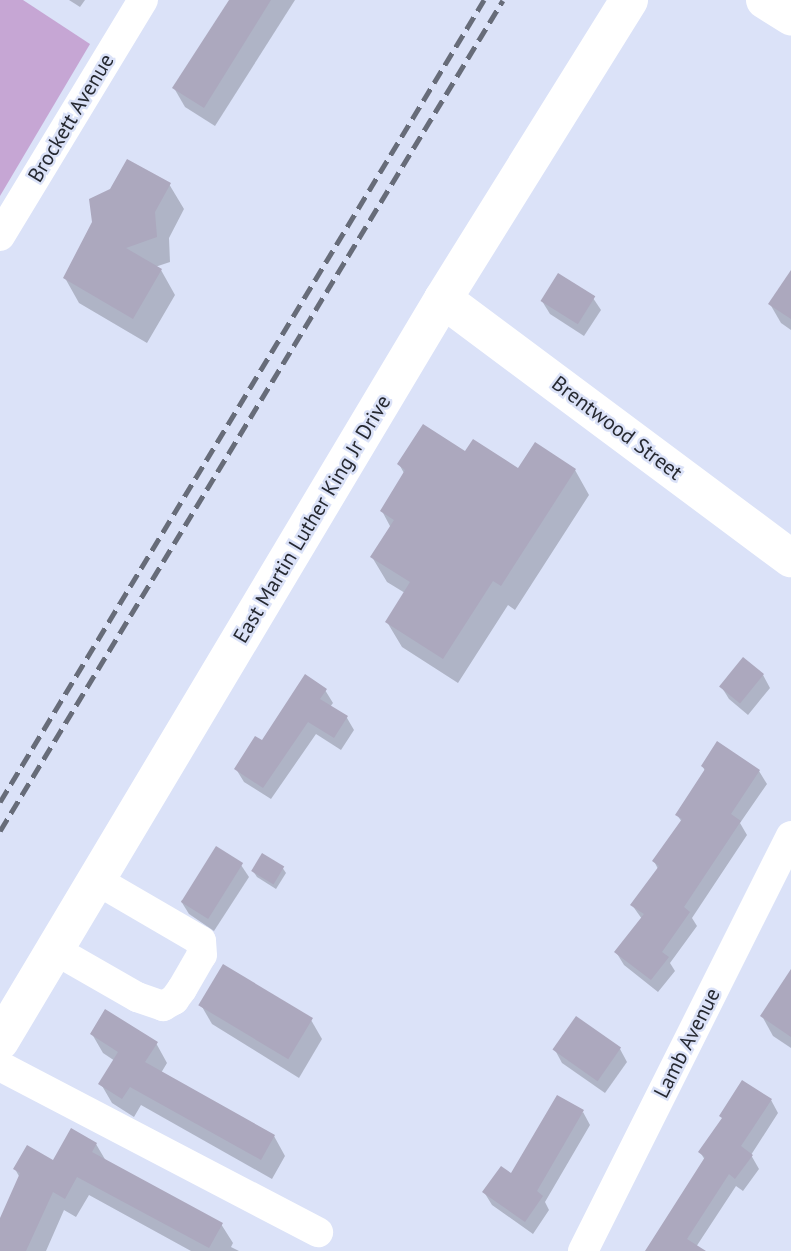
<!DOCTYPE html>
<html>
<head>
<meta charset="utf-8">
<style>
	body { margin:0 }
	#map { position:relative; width:791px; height:1251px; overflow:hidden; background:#dbe2f8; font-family:"PT Sans",sans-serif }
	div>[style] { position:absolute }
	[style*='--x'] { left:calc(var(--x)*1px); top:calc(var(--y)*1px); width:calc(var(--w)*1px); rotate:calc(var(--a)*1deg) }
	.green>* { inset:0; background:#c6a6d4 }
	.shadow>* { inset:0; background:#0003 }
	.building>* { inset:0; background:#aca8be; transform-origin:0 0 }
	.minor>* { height:30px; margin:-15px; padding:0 15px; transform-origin:15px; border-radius:15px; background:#fff }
	.major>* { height:38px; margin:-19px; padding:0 19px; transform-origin:19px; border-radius:19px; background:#fff }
	.highway>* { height:38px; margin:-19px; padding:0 19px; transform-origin:19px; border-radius:19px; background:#fff }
	.rail>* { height:5px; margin-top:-2.5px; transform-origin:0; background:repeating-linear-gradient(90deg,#676c79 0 14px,transparent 0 21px) }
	span { translate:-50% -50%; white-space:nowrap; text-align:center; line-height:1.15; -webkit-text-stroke:5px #dbe2f8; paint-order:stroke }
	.street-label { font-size:21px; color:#262931 }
</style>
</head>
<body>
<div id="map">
	<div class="green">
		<div style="clip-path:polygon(0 0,23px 0,90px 44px,0 196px)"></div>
	</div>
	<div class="shadow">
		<div style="clip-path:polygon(69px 0,85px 0,80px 7px)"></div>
		<div style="clip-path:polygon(230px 0,295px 0,215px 126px,185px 107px,174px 88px)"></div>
		<div style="clip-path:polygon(169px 184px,184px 209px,169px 238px,170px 262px,155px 267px,161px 270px,175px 295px,147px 343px,79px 303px,65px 278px)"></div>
		<div style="clip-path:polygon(791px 277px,791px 330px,781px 323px,770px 304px)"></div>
		<div style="clip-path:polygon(593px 298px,601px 310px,584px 336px,550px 314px,542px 301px)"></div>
		<div style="clip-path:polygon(465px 453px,519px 470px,575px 470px,589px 495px,515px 610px,508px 605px,458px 683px,402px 647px,387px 622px,405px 593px,387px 582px,372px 557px,391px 528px,382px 511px,405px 475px,399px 464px)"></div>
		<div style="clip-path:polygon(763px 675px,770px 688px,748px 715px,729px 699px,721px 686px)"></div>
		<div style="clip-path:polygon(325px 690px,333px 703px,330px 707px,347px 718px,354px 730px,341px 750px,316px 734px,271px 799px,244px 782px,236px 769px)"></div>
		<div style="clip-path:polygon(718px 744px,759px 771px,767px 784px,740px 823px,747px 835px,692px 918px,697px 926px,670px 963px,675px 971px,658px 992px,624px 965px,616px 952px,642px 919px,632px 905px,658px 869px,654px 861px,682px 822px,677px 815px,705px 771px,703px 767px)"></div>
		<div style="clip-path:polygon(241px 865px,249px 877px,214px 931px,189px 914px,181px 901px)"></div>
		<div style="clip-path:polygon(282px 867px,286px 873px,276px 889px,257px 877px,253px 871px)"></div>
		<div style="clip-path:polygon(791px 990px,791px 1048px,773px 1036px,762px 1016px)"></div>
		<div style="clip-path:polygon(201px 1005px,311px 1020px,322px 1039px,299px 1078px,212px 1024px)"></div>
		<div style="clip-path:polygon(92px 1034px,156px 1043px,167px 1063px,161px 1073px,274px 1136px,285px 1156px,272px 1179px,141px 1105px,134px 1117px,112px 1103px,101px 1084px,115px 1061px,103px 1053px)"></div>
		<div style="clip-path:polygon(620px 1049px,627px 1062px,605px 1093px,562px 1063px,555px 1050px)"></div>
		<div style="clip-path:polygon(771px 1100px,778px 1113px,751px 1155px,759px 1169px,743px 1191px,736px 1186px,696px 1247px,700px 1251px,647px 1251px,705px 1160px,700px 1152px)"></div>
		<div style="clip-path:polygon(583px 1112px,590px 1125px,545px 1202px,549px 1210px,533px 1234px,492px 1205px,484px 1192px,511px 1175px)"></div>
		<div style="clip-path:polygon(96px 1144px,106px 1161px,221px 1224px,233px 1243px,231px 1247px,239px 1251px,191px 1251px,89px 1195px,76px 1217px,64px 1210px,46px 1251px,0 1251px,0 1222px,20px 1178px,15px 1169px,54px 1162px)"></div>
	</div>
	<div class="building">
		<div style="clip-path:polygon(229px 0,271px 0,204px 108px,172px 88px)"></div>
		<div style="clip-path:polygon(127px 159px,171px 183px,155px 212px,157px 237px,126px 248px,162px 269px,133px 319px,63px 278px,92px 222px,89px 199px,110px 189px)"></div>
		<div style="clip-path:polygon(791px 270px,791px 319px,768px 304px)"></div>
		<div style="left:558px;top:273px;width:44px;height:33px;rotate:32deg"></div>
		<div style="clip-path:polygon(423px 424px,465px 451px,473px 439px,518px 468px,535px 442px,576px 469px,501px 586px,493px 581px,443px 659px,385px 622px,410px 582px,370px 557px,394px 520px,380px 511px,405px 470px,397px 464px)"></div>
		<div style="left:743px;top:657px;width:27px;height:38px;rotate:39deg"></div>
		<div style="clip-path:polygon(305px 674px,327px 689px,320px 699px,348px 716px,334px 738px,308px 722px,263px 788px,234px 769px,255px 736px,262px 740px)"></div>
		<div style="clip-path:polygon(717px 741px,760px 770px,731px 814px,741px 821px,684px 907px,690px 912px,662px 952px,669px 957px,651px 980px,614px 952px,644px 914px,630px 905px,659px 866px,652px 861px,682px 819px,675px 815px,705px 769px,701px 766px)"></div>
		<div style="left:216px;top:846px;width:32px;height:66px;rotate:32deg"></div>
		<div style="left:262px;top:853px;width:26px;height:21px;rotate:31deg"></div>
		<div style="left:223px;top:964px;width:105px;height:48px;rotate:31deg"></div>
		<div style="clip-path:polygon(791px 969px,791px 1037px,760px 1016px)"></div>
		<div style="clip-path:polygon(105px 1009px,158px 1042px,145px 1062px,275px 1135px,261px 1160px,130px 1087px,122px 1099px,98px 1084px,118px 1052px,90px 1034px)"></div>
		<div style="left:576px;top:1016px;width:55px;height:41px;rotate:35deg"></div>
		<div style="clip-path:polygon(742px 1080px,772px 1099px,741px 1146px,753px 1155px,735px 1179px,729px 1174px,687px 1239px,706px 1251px,645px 1251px,705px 1157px,698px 1152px,722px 1118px,719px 1116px)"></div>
		<div style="clip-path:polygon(557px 1095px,584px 1110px,537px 1191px,543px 1196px,525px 1222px,482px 1192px,501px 1166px,511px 1173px)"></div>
		<div style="clip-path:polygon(71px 1128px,97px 1143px,92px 1152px,223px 1223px,209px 1248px,77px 1177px,65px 1199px,53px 1192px,26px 1251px,0 1251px,0 1218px,20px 1173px,13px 1169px,27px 1145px,53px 1160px)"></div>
	</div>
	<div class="minor">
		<div style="--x:0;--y:236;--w:276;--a:-58.8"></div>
		<div style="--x:55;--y:950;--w:95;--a:29.8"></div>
		<div style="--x:137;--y:997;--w:28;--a:19"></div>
		<div style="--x:163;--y:1006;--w:13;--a:-29"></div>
		<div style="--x:174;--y:1000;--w:14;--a:-54"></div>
		<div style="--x:182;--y:989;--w:39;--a:-60"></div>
		<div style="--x:202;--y:955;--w:14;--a:-94"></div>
		<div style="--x:201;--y:941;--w:121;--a:-149.8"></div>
		<div style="--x:0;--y:1066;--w:359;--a:27.6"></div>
		<div style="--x:583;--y:1251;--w:464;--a:-63.4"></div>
	</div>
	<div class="major">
		<div style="--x:443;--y:299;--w:434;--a:36.7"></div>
		<div style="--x:0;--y:1041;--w:864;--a:-59.16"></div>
		<div style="--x:443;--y:299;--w:352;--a:-58.1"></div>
	</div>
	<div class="highway">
		<div style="--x:765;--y:0;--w:31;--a:32"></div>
	</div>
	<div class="rail">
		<div style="--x:0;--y:802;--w:937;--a:-58.89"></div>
		<div style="--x:0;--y:831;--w:971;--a:-58.81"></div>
	</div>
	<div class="street-label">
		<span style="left:71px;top:118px;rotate:-59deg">Brockett Avenue</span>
		<span style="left:617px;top:428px;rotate:37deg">Brentwood Street</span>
		<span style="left:312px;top:519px;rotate:-59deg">East Martin Luther King Jr Drive</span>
		<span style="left:687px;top:1043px;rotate:-63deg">Lamb Avenue</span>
	</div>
</div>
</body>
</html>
